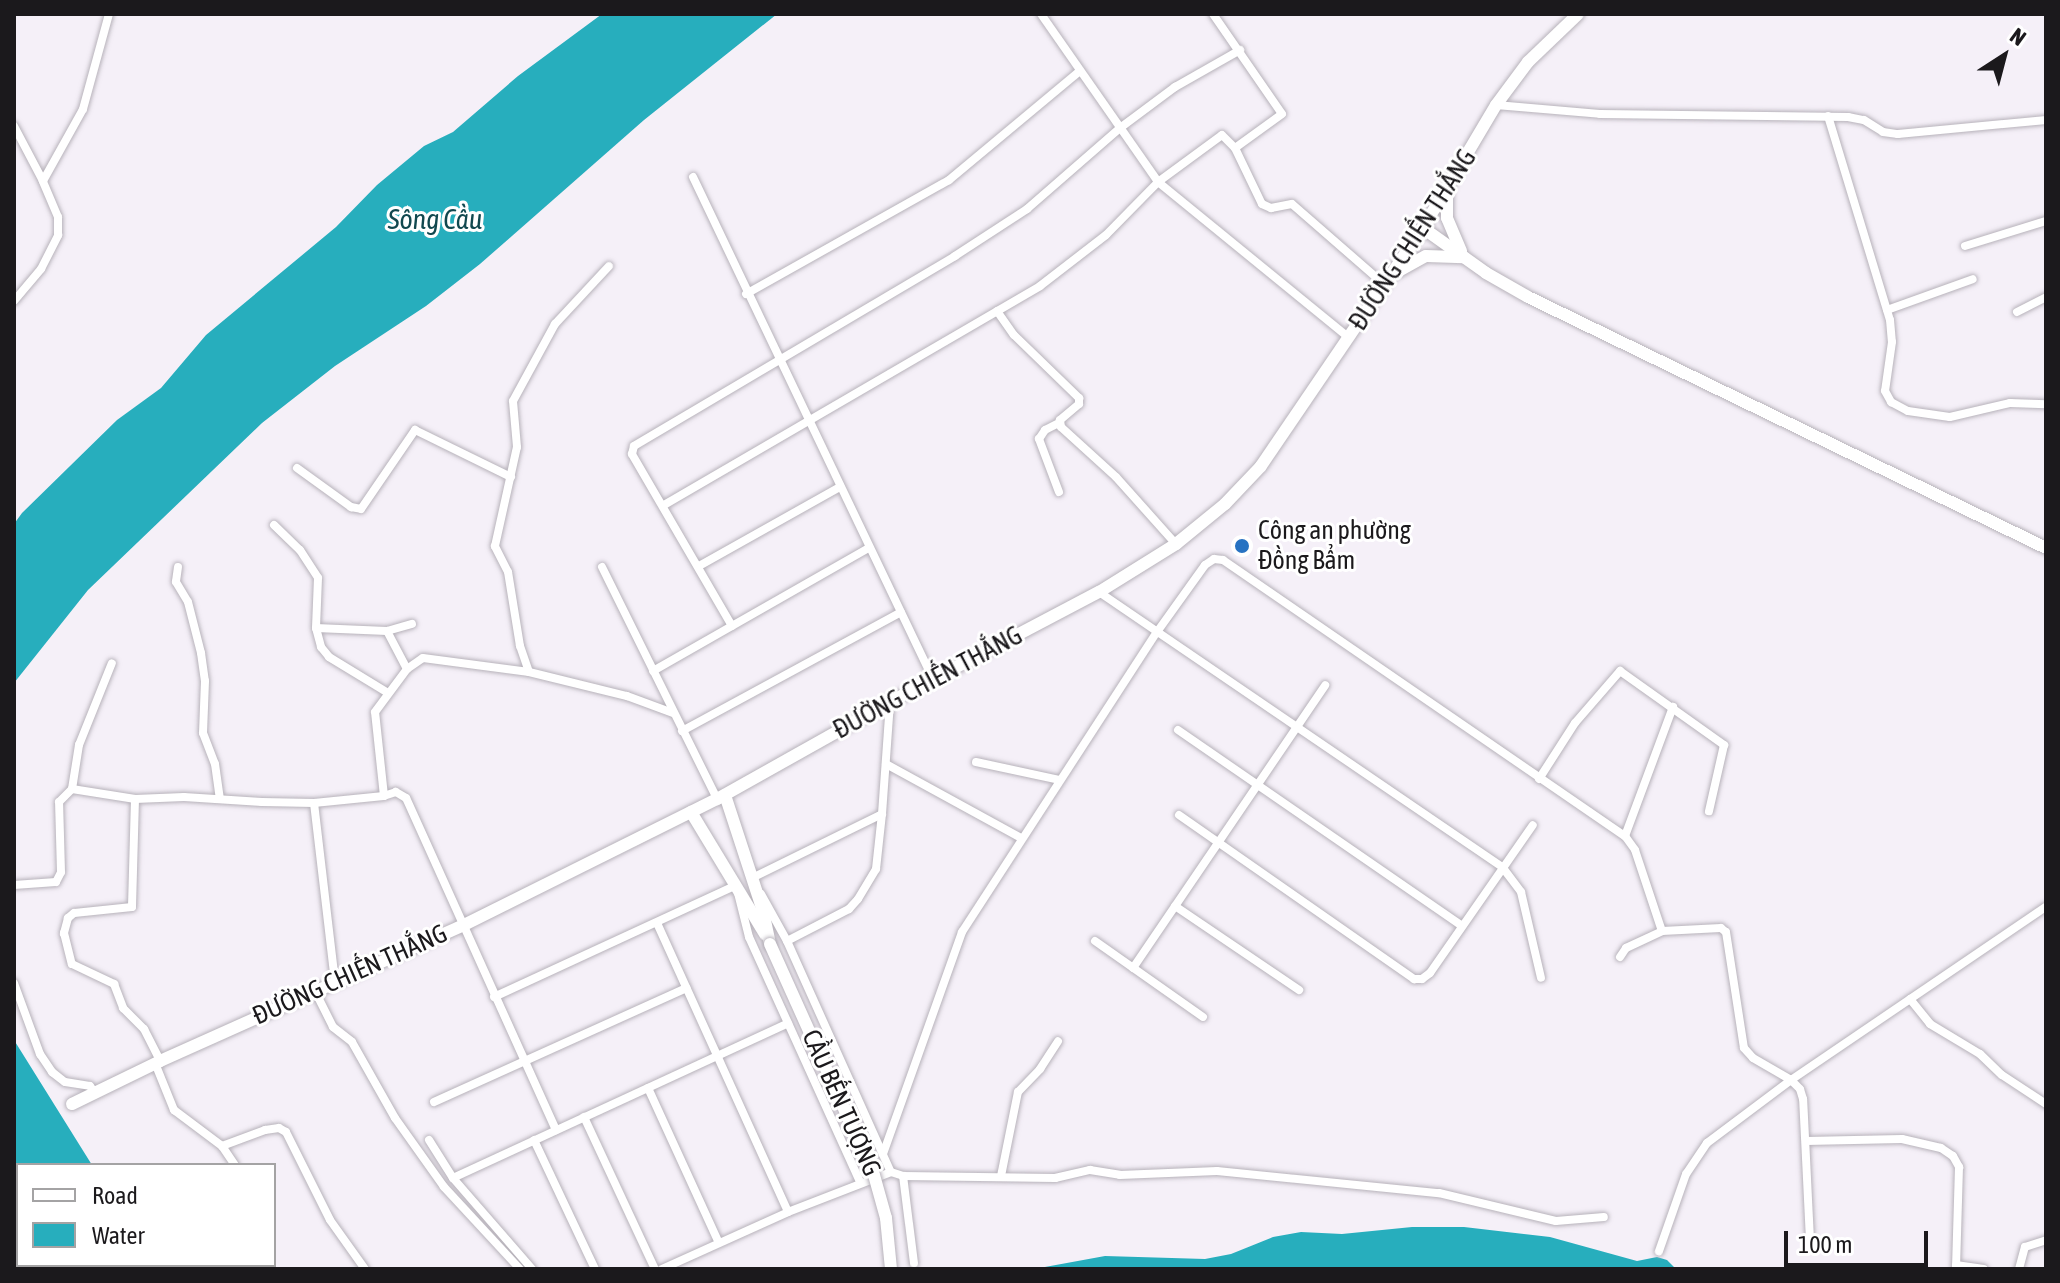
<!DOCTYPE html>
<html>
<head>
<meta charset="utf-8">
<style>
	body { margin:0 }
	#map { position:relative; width:2060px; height:1283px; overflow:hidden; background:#f5f0f8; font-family:"Asap Condensed",sans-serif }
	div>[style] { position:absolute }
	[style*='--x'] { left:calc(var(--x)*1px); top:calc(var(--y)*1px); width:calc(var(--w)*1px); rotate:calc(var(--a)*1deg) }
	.water>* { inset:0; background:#27aebd }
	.roads { filter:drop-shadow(0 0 2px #b7b2ba) drop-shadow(0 0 2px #b7b2ba) }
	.street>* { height:8px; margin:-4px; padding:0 4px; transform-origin:4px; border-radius:4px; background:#fff }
	.secondary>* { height:12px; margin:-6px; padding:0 6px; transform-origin:6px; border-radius:6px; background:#fff }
	.bridges { filter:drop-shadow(0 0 2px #b7b2ba) drop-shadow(0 0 2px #b7b2ba) }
	.secondary-bridge>* { height:12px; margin:-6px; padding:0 6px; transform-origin:6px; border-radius:6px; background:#fff }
	.dots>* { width:22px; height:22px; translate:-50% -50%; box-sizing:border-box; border:4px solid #fff; border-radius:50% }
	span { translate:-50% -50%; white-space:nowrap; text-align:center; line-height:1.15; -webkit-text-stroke:6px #fff; paint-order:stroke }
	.street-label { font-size:26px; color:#1b191c }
	.poi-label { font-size:26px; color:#1b191c }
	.left { translate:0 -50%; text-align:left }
	.water-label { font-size:28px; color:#11484f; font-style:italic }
	.frame { position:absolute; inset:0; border:16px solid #1b191c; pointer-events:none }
	.legend { position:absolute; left:16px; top:1163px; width:260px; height:104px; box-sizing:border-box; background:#fff; border:2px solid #a4a3a4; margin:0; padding:10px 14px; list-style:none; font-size:24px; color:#1b191c }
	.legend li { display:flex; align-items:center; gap:16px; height:40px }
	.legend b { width:40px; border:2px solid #a4a3a4 }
	.north { position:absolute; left:1964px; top:16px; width:80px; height:80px; -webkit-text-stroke:6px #fff; paint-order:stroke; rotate:36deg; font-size:22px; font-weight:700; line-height:32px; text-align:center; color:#1b191c }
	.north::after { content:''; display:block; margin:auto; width:28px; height:36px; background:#1b191c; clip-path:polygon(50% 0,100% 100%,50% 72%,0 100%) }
	.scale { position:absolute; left:1784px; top:1231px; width:144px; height:36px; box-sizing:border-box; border:4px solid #1b191c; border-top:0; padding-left:10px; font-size:24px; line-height:28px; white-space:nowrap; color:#1b191c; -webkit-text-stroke:6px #fff; paint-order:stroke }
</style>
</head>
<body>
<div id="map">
	<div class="water">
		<div style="clip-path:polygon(602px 14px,777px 14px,644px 120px,480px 264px,426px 306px,335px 366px,262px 423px,88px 590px,14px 683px,14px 524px,22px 513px,117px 420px,161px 388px,206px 335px,336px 227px,377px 185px,424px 146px,453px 132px,518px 76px)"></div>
		<div style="clip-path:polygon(14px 1040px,92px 1165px,18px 1165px,18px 1242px,14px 1238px)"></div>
		<div style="clip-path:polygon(1412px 1227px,1464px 1227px,1550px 1237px,1637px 1261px,1657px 1257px,1667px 1260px,1676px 1269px,1034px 1269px,1105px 1256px,1205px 1259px,1231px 1254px,1273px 1237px,1301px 1232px,1342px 1234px)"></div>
	</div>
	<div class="roads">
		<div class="street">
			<div style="--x:1041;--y:14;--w:205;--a:55.1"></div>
			<div style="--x:1158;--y:182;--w:247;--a:39.2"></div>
			<div style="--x:1213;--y:14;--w:121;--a:55.4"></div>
			<div style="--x:1282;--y:114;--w:58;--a:144.1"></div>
			<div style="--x:1496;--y:105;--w:104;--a:4.9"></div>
			<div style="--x:1600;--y:114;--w:248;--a:0.7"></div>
			<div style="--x:1848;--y:117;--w:16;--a:11"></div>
			<div style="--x:1864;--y:120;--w:22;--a:32"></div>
			<div style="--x:1883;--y:132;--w:15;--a:8"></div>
			<div style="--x:1898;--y:134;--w:149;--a:-5.4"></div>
			<div style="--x:1828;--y:116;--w:213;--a:73.1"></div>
			<div style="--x:1890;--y:320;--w:22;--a:85"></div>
			<div style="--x:1892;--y:342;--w:49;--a:98.1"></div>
			<div style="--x:1885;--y:391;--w:13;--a:61"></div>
			<div style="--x:1891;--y:402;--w:19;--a:28"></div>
			<div style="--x:1908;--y:411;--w:42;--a:8.1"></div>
			<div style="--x:1950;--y:417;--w:62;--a:-13.1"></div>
			<div style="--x:2010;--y:403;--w:36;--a:2"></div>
			<div style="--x:14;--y:126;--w:62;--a:62.2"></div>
			<div style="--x:693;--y:177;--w:556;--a:64.45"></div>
			<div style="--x:1965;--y:246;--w:85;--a:-17.2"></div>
			<div style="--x:746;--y:294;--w:233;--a:-29.3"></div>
			<div style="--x:949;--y:180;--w:170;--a:-39.8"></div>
			<div style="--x:14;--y:301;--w:42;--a:-49.8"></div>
			<div style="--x:41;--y:269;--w:38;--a:-63"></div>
			<div style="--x:58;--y:235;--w:18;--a:-90"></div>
			<div style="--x:58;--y:217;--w:39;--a:-113"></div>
			<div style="--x:43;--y:181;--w:82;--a:-60.9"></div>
			<div style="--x:83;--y:109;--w:98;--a:-74.7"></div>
			<div style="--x:1887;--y:310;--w:91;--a:-19.8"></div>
			<div style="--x:997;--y:311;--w:29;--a:55"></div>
			<div style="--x:1014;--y:335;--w:91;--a:44.1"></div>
			<div style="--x:1079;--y:398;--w:6;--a:90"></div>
			<div style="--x:1079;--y:404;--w:25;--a:140"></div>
			<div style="--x:1060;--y:420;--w:7;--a:82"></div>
			<div style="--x:1061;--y:427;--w:74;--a:42.3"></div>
			<div style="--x:1116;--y:477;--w:90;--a:48.2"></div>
			<div style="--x:2017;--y:312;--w:33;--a:-27"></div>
			<div style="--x:297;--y:468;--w:67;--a:35.8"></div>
			<div style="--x:351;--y:507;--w:10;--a:11"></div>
			<div style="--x:361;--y:509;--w:96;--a:-55.6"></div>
			<div style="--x:415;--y:430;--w:107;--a:26.1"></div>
			<div style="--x:1059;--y:492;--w:57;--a:-110.7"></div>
			<div style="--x:1039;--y:439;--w:11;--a:-56"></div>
			<div style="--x:1045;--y:430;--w:16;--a:-27"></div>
			<div style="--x:664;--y:505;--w:435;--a:-30.2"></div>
			<div style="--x:1040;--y:286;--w:83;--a:-37.7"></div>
			<div style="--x:1106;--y:235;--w:74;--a:-45.5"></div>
			<div style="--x:1158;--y:182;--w:79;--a:-36.3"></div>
			<div style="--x:1222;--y:135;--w:18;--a:45"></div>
			<div style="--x:1235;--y:148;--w:62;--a:64.3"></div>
			<div style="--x:1262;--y:204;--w:10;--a:24"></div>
			<div style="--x:1271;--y:208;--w:21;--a:-11"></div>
			<div style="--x:1292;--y:204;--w:123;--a:41.1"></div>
			<div style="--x:274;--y:525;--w:36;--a:44"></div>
			<div style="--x:300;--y:550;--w:33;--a:57"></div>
			<div style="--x:318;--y:578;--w:50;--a:92.3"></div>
			<div style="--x:316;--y:628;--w:20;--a:75"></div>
			<div style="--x:321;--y:647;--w:13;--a:51"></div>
			<div style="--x:329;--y:657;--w:69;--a:31.4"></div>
			<div style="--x:699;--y:566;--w:162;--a:-29.3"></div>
			<div style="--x:178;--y:567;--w:15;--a:98"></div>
			<div style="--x:176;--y:582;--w:23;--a:59"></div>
			<div style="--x:188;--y:602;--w:53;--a:75.7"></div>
			<div style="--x:201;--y:653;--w:28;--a:82"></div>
			<div style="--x:205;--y:681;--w:52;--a:92.2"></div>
			<div style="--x:203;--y:733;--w:33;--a:69"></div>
			<div style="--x:215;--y:764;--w:35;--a:82"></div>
			<div style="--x:602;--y:567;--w:259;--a:63.6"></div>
			<div style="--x:1099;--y:592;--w:489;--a:34.3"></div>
			<div style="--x:1503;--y:868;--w:30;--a:53"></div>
			<div style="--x:1521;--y:892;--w:88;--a:76.9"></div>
			<div style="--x:732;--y:626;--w:199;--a:-120.2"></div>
			<div style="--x:632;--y:454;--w:8;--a:-76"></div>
			<div style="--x:634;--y:446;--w:373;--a:-30.6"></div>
			<div style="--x:955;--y:256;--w:86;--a:-33.1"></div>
			<div style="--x:1027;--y:209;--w:123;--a:-41.1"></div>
			<div style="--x:1120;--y:128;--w:69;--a:-36.7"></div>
			<div style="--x:1175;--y:87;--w:75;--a:-29.6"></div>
			<div style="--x:316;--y:628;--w:71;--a:2.4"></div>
			<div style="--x:387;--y:631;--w:26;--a:-16"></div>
			<div style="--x:387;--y:631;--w:43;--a:62.2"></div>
			<div style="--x:653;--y:671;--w:249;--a:-29.7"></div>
			<div style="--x:529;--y:672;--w:28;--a:-109"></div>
			<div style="--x:520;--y:646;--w:75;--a:-99.2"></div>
			<div style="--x:508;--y:572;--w:29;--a:-117"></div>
			<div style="--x:495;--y:546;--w:101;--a:-77.5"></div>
			<div style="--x:517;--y:447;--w:46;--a:-95"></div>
			<div style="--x:513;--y:401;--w:88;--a:-61.4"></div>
			<div style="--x:555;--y:324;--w:79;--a:-47"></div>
			<div style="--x:1178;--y:730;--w:345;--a:34.6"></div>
			<div style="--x:682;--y:731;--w:249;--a:-28.5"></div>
			<div style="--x:976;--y:762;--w:85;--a:12.2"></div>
			<div style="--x:886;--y:764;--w:154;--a:28.7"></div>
			<div style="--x:1539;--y:779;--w:67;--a:-57.3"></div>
			<div style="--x:1575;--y:723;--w:69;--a:-49.1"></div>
			<div style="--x:1620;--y:671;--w:128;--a:35.4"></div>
			<div style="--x:1724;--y:745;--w:68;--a:102.8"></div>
			<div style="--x:72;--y:789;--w:45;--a:-81"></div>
			<div style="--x:79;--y:745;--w:88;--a:-68.1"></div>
			<div style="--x:135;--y:799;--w:108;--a:91.6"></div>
			<div style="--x:132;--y:907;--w:58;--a:174.1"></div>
			<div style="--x:74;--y:913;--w:8;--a:140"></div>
			<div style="--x:68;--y:918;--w:16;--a:105"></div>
			<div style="--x:64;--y:933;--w:32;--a:76"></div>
			<div style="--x:72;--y:964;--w:47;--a:25.5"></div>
			<div style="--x:114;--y:984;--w:26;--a:69"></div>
			<div style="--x:123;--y:1008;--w:30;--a:45"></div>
			<div style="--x:144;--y:1029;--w:36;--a:63"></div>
			<div style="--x:314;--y:803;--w:180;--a:83.3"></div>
			<div style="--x:1179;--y:815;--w:287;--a:34.9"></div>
			<div style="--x:1414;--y:979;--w:8;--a:0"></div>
			<div style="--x:1422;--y:979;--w:10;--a:-37"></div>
			<div style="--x:1430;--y:973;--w:180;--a:-55.2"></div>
			<div style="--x:1625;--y:836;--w:138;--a:-69.6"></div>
			<div style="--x:754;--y:882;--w:4;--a:-117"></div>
			<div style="--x:752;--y:878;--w:145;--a:-26.2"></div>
			<div style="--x:882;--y:814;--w:112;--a:-85.9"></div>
			<div style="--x:14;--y:885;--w:42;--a:-4.1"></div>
			<div style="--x:56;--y:882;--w:11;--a:-63"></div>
			<div style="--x:61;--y:872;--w:70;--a:-91.6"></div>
			<div style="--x:59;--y:802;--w:18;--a:-45"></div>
			<div style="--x:72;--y:789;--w:64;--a:9"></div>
			<div style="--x:135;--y:799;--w:49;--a:-2.3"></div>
			<div style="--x:184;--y:797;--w:78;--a:3.7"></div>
			<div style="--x:262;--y:802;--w:52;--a:1.1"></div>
			<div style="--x:314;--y:803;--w:70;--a:-5.7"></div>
			<div style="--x:761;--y:894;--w:54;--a:61"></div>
			<div style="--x:787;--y:941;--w:253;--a:65.8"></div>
			<div style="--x:1175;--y:906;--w:150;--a:34.1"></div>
			<div style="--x:657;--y:923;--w:317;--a:65.6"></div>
			<div style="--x:787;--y:941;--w:70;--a:-27.3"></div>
			<div style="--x:849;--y:909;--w:13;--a:-48"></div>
			<div style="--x:858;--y:899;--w:35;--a:-59"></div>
			<div style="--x:876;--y:869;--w:55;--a:-83.8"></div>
			<div style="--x:1095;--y:941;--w:132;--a:35.1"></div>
			<div style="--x:1620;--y:957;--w:11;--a:-56"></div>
			<div style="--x:1626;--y:948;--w:40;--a:-25"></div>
			<div style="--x:1133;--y:968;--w:342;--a:-55.8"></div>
			<div style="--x:14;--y:983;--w:76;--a:69.9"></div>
			<div style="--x:40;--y:1054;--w:22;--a:56"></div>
			<div style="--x:52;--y:1072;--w:16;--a:38"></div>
			<div style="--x:65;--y:1082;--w:25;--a:9"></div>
			<div style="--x:90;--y:1086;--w:9;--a:54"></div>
			<div style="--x:315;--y:991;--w:40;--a:63.4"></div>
			<div style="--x:333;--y:1027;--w:24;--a:38"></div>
			<div style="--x:352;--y:1042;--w:87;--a:60.5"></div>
			<div style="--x:395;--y:1118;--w:85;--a:54.6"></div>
			<div style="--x:444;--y:1187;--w:112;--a:47.2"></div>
			<div style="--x:494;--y:997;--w:267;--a:-24.8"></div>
			<div style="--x:736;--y:885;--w:54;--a:76"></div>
			<div style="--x:749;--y:937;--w:269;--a:65.6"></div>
			<div style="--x:1910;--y:999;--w:32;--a:51"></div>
			<div style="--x:1930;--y:1024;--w:58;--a:31"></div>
			<div style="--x:1980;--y:1054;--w:30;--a:44"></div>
			<div style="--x:2002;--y:1075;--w:53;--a:33.4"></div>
			<div style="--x:155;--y:1063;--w:51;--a:68"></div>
			<div style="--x:174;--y:1110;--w:60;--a:36.9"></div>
			<div style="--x:222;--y:1146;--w:46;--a:-20.4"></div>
			<div style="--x:265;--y:1130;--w:14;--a:-8"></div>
			<div style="--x:279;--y:1128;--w:8;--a:30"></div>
			<div style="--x:286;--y:1132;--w:98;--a:63.4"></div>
			<div style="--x:330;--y:1220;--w:60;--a:54.5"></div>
			<div style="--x:648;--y:1088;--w:170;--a:65.4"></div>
			<div style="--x:434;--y:1102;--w:277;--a:-24.3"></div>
			<div style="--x:584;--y:1117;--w:168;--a:65"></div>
			<div style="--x:556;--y:1130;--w:364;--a:-114.3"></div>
			<div style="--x:406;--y:798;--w:12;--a:-149"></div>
			<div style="--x:396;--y:792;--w:13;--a:162"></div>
			<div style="--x:384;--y:796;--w:84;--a:-96.1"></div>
			<div style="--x:375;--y:712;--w:54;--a:-53.3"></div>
			<div style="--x:407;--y:669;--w:19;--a:-35"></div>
			<div style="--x:423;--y:658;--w:107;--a:7.5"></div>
			<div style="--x:529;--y:672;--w:101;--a:13.8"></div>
			<div style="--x:627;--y:696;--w:49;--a:20.3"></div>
			<div style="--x:429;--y:1140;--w:45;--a:57.7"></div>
			<div style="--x:453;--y:1178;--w:121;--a:49"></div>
			<div style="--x:534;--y:1140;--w:143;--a:64.7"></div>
			<div style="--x:1806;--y:1141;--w:96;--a:-1.2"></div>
			<div style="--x:1902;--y:1139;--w:40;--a:13"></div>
			<div style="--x:1941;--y:1148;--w:14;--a:34"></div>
			<div style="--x:1953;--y:1156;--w:13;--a:61"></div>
			<div style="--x:1959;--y:1167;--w:102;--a:91.7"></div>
			<div style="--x:222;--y:1146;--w:23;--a:56"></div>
			<div style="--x:883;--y:1154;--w:236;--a:-70.4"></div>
			<div style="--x:962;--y:932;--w:358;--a:-57"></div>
			<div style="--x:1157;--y:632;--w:82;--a:-54.4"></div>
			<div style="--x:1205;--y:565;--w:11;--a:-34"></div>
			<div style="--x:1214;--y:559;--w:9;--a:6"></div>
			<div style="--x:1223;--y:560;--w:488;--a:34.5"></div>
			<div style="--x:1625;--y:836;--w:17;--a:54"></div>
			<div style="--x:1635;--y:850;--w:85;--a:71.6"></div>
			<div style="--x:1662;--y:931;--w:59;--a:-2.9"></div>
			<div style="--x:1721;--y:928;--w:6;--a:39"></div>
			<div style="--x:1726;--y:932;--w:117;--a:81.2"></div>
			<div style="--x:1744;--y:1048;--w:13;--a:48"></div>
			<div style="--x:1753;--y:1058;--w:44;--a:30.1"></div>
			<div style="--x:1791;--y:1080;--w:105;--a:143.1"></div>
			<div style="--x:1707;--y:1143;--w:37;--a:124"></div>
			<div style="--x:1686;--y:1174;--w:82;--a:109.3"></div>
			<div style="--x:903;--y:1176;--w:88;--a:82.8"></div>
			<div style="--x:1001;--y:1176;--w:86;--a:-78.6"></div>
			<div style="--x:1018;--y:1092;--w:32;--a:-46"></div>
			<div style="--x:1040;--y:1069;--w:33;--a:-57"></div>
			<div style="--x:453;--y:1178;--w:369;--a:-24.8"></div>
			<div style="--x:1810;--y:1240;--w:141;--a:-92.8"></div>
			<div style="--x:1803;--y:1099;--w:10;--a:-107"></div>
			<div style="--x:1800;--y:1089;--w:13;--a:-135"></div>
			<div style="--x:1791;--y:1080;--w:308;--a:-34.2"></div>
			<div style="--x:1956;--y:1265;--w:28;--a:8"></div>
			<div style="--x:224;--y:1269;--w:7;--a:-34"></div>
			<div style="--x:662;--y:1269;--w:138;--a:-24.3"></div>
			<div style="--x:788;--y:1212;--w:110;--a:-21.2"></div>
			<div style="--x:891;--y:1172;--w:13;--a:18"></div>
			<div style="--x:903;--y:1176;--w:152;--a:0.8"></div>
			<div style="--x:1055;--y:1178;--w:36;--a:-13"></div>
			<div style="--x:1090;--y:1170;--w:30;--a:9"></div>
			<div style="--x:1120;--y:1175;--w:97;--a:-2.4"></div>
			<div style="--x:1217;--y:1171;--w:223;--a:5.7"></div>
			<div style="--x:1439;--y:1193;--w:120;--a:13.5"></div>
			<div style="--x:1556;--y:1221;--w:48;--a:-4.8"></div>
			<div style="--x:2019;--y:1269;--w:23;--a:-75"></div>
			<div style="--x:2025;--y:1247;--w:22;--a:-18"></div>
		</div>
		<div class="secondary">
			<div style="--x:1447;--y:193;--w:25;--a:90"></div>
			<div style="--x:1447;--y:218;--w:36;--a:67"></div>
			<div style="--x:1423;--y:228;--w:77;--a:35.5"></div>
			<div style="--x:1486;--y:273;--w:48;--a:29.7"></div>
			<div style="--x:1528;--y:297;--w:576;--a:25.85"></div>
			<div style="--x:1395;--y:273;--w:35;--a:-29"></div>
			<div style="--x:1426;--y:256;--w:38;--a:2"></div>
			<div style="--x:725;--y:795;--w:122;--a:71.9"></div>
			<div style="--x:763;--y:911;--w:34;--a:78"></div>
			<div style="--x:691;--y:812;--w:143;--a:58.8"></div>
			<div style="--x:72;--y:1104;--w:98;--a:-26"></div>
			<div style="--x:160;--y:1061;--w:333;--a:-24.1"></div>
			<div style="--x:464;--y:925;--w:283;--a:-26.5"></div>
			<div style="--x:717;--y:799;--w:198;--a:-29.3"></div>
			<div style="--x:890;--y:702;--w:236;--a:-27.8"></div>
			<div style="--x:1099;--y:592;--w:91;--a:-31.9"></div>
			<div style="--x:1176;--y:544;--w:63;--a:-39.2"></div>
			<div style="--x:1225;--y:504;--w:52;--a:-46.5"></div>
			<div style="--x:1261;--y:466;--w:288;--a:-55.8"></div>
			<div style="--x:1423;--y:228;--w:143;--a:-59.3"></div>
			<div style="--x:1496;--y:105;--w:54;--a:-53.3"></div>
			<div style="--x:1528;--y:62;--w:69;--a:-43.8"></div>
		</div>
	</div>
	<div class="bridges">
		<div class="secondary-bridge">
			<div style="--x:770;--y:944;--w:253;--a:65.8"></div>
			<div style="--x:874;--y:1175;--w:45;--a:74.4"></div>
			<div style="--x:886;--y:1218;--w:51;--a:84.4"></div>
		</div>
	</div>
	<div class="dots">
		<div style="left:1242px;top:546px;background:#2772c2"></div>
	</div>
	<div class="street-label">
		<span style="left:1413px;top:240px;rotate:-57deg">ĐƯỜNG CHIẾN THẮNG</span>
		<span style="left:928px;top:683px;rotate:-28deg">ĐƯỜNG CHIẾN THẮNG</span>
		<span style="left:350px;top:975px;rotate:-24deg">ĐƯỜNG CHIẾN THẮNG</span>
		<span style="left:841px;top:1103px;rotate:66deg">CẦU BẾN TƯỢNG</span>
	</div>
	<div class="poi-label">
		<span class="left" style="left:1258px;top:546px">Công an phường<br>Đồng Bẩm</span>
	</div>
	<div class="water-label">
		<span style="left:435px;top:219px">Sông Cầu</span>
	</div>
	<div class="frame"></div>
	<ul class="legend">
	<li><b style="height:10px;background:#fff"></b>Road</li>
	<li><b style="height:22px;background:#27aebd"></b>Water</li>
	</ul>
	<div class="north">N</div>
	<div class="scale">100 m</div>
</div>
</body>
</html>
